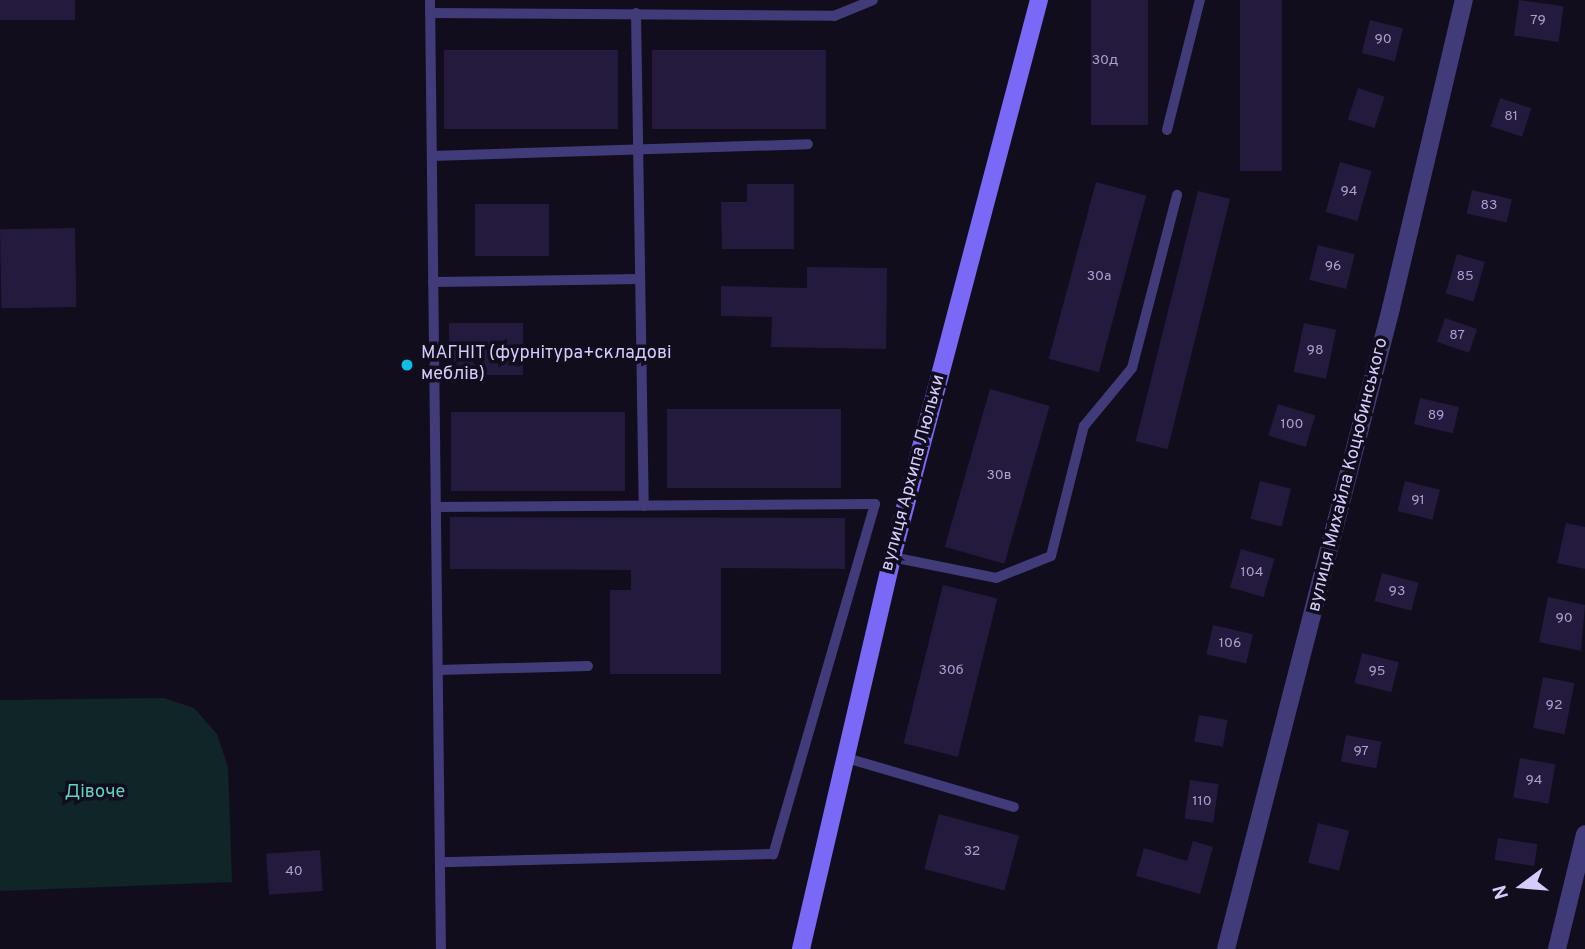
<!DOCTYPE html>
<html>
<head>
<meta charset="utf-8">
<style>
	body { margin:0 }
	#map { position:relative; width:1585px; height:949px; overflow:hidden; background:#110d1d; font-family:Overpass,sans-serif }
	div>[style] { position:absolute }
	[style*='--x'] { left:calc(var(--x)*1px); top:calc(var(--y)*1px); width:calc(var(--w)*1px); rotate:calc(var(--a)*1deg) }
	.green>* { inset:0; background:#102527 }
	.building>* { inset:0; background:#241a3d; transform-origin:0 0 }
	.lane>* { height:10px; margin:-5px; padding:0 5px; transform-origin:5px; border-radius:5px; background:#423b79 }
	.street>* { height:18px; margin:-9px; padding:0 9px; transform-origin:9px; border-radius:9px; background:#423b79 }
	.secondary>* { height:18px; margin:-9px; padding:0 9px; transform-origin:9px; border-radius:9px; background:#7969f6 }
	.dots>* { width:19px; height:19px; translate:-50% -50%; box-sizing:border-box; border:4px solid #110d1d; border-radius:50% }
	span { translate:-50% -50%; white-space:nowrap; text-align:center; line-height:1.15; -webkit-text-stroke:7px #110d1d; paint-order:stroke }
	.number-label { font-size:14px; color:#aaa0cc }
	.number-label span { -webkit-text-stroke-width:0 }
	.poi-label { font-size:18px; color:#d6ccfc }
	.left { translate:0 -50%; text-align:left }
	.street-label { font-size:18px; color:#d6ccfc }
	.park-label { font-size:18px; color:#5ed6c2 }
	.north { position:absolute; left:1487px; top:851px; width:70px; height:70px; -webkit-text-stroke:5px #110d1d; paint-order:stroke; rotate:254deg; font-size:19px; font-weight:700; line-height:28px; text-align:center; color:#d6ccfc }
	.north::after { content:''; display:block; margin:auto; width:24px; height:32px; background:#d6ccfc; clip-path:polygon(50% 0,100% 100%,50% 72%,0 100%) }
</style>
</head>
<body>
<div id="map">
	<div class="green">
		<div style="clip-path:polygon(164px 698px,194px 708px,217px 734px,228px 767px,232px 882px,0 891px,0 700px)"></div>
	</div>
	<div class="building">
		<div style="left:0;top:0;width:75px;height:20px"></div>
		<div style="left:1091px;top:0;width:57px;height:125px"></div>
		<div style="left:1240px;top:0;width:42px;height:171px"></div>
		<div style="left:1519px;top:0;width:45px;height:36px;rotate:8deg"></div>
		<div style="left:1370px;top:20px;width:34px;height:34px;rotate:14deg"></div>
		<div style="left:444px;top:50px;width:174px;height:79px"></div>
		<div style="left:652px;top:50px;width:174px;height:79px"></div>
		<div style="left:1358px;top:88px;width:28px;height:33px;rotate:18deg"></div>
		<div style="left:1500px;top:98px;width:33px;height:30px;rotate:18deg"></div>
		<div style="left:1340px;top:162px;width:33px;height:52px;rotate:16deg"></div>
		<div style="left:1096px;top:182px;width:52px;height:183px;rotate:15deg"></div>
		<div style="clip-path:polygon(747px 184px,794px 184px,794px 249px,722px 249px,721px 202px,747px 202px)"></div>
		<div style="left:1472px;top:190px;width:41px;height:24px;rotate:13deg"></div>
		<div style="left:1198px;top:191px;width:33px;height:258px;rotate:14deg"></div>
		<div style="left:475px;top:204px;width:74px;height:52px"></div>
		<div style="left:75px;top:228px;width:79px;height:75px;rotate:89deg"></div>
		<div style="left:1318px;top:245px;width:38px;height:36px;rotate:14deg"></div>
		<div style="left:1457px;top:254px;width:29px;height:41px;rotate:16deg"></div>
		<div style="clip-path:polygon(807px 267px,887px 268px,886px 349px,771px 347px,772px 317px,721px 316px,721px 286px,807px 288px)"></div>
		<div style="left:1445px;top:318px;width:34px;height:25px;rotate:19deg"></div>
		<div style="left:449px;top:323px;width:74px;height:52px"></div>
		<div style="left:1304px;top:323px;width:33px;height:50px;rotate:12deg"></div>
		<div style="left:990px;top:389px;width:62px;height:164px;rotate:16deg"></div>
		<div style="left:1420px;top:398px;width:40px;height:27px;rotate:13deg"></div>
		<div style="left:1278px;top:404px;width:39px;height:33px;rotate:17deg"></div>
		<div style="left:667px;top:409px;width:174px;height:79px"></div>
		<div style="left:451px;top:412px;width:174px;height:79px"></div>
		<div style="left:1260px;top:481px;width:32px;height:39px;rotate:14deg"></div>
		<div style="left:1405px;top:481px;width:36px;height:31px;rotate:14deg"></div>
		<div style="clip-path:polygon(450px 517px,845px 518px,845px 569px,721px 568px,721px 674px,610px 674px,610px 590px,631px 590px,631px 570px,450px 569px)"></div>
		<div style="clip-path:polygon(1566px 523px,1585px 527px,1585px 569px,1557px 563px)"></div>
		<div style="left:1241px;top:549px;width:35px;height:40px;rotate:16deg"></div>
		<div style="left:1382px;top:573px;width:38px;height:29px;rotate:15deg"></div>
		<div style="left:943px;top:585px;width:56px;height:163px;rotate:14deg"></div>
		<div style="clip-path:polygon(1548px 597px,1585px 605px,1581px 651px,1539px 642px)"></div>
		<div style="left:1213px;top:625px;width:41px;height:30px;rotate:13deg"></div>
		<div style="left:1362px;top:653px;width:38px;height:31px;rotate:14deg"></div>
		<div style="left:1543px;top:677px;width:32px;height:52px;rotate:11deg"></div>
		<div style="left:1199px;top:715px;width:29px;height:27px;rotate:10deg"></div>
		<div style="left:1346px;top:735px;width:36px;height:27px;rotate:11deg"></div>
		<div style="left:1520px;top:758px;width:36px;height:40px;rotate:10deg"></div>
		<div style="left:1190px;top:780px;width:29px;height:39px;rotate:8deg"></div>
		<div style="left:939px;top:814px;width:83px;height:57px;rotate:15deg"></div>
		<div style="left:1318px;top:823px;width:32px;height:41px;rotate:14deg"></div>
		<div style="left:1498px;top:838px;width:40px;height:22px;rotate:9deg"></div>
		<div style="clip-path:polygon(1193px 841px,1213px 847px,1200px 894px,1136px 876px,1144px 848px,1187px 861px)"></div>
		<div style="left:320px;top:850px;width:41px;height:54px;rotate:86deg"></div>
	</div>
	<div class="lane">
		<div style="--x:430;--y:0;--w:949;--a:89.34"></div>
		<div style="--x:430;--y:13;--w:404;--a:0.4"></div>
		<div style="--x:834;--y:16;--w:42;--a:-22.3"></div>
		<div style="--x:636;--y:13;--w:493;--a:89.1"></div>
		<div style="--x:1167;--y:130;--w:134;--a:-75.8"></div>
		<div style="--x:432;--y:156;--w:376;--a:-1.8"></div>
		<div style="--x:433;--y:282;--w:207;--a:-0.8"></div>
		<div style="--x:436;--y:507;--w:439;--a:-0.4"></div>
		<div style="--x:875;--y:504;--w:365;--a:106.2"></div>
		<div style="--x:773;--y:854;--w:333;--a:178.6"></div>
		<div style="--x:892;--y:557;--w:106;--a:11.4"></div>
		<div style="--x:996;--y:578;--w:59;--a:-21.8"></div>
		<div style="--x:1051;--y:556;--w:134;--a:-75.8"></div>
		<div style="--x:1084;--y:426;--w:75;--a:-50.4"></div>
		<div style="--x:1132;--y:368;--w:179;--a:-75.4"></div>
		<div style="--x:438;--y:670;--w:150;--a:-1.5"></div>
		<div style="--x:843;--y:757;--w:178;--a:16.3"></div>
	</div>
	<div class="street">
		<div style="--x:1226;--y:949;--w:662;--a:-75.56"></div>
		<div style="--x:1391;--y:308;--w:317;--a:-76.7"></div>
		<div style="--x:1557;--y:949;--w:118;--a:-76.3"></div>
	</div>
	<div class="secondary">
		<div style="--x:801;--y:949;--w:402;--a:-76.9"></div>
		<div style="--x:892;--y:557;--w:576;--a:-75.22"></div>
	</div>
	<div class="dots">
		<div style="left:407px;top:365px;background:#0ebee6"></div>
	</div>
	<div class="number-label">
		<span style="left:1538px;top:21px">79</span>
		<span style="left:1383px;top:40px">90</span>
		<span style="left:1105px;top:61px">30д</span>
		<span style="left:1511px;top:117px">81</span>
		<span style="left:1349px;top:192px">94</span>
		<span style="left:1489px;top:206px">83</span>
		<span style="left:1333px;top:267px">96</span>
		<span style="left:1099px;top:277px">30а</span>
		<span style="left:1465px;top:277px">85</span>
		<span style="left:1457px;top:336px">87</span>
		<span style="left:1315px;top:351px">98</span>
		<span style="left:1436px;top:416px">89</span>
		<span style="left:1292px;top:425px">100</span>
		<span style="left:999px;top:476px">30в</span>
		<span style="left:1418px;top:501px">91</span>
		<span style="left:1252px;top:573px">104</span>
		<span style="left:1397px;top:592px">93</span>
		<span style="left:1564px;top:619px">90</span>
		<span style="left:1230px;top:644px">106</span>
		<span style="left:951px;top:671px">30б</span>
		<span style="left:1377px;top:672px">95</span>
		<span style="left:1554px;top:706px">92</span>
		<span style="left:1361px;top:752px">97</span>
		<span style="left:1534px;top:781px">94</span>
		<span style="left:1202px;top:802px">110</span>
		<span style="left:972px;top:852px">32</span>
		<span style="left:294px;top:872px">40</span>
	</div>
	<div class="poi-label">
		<span class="left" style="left:421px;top:365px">МАГНІТ (фурнітура+складові<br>меблів)</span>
	</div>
	<div class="street-label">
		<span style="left:914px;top:473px;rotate:-75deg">вулиця Архипа Люльки</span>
		<span style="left:1349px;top:475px;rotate:-76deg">вулиця Михайла Коцюбинського</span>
	</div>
	<div class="park-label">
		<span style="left:95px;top:793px">Дівоче</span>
	</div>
	<div class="north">N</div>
</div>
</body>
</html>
